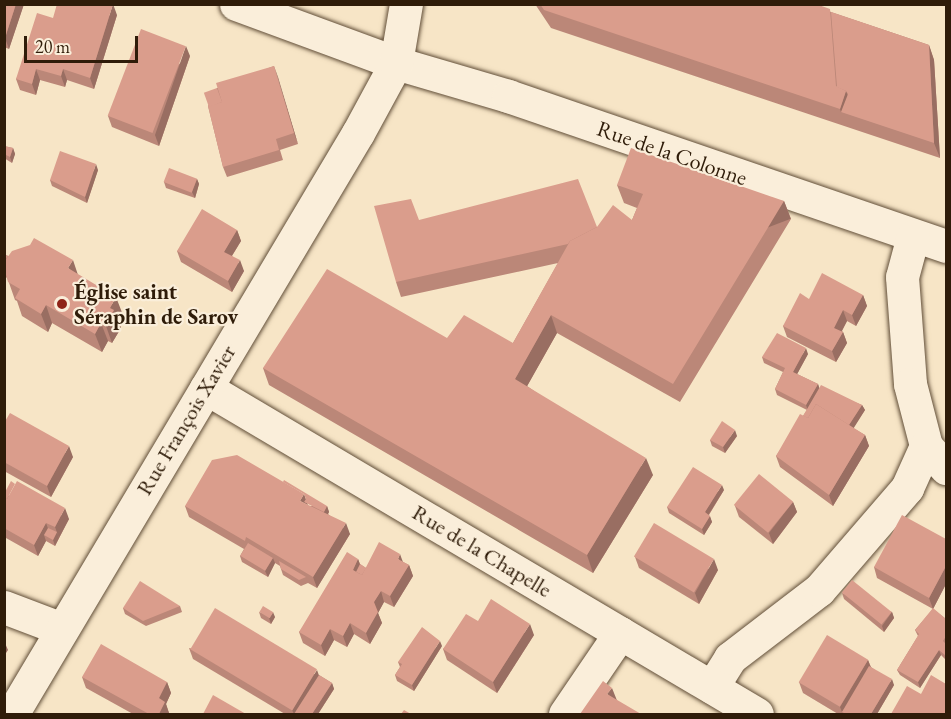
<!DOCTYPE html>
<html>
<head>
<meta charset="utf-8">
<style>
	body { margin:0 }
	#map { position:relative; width:951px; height:719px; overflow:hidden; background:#f7e5c6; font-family:"EB Garamond",serif }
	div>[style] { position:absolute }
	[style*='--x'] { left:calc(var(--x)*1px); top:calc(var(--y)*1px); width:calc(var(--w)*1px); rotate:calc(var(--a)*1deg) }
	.roads { filter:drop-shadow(0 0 2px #614e38) drop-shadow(0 0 2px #614e38) }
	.minor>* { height:33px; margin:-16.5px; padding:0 16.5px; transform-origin:16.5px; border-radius:16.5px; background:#faeeda }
	.wall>* { inset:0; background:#bb8778 }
	.shaded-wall>* { inset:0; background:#996e62; transform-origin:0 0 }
	.building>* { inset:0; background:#da9d8c; transform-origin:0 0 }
	.dots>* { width:16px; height:16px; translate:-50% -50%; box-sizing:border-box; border:3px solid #faeeda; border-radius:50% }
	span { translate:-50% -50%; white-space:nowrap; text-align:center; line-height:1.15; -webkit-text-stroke:4.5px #faeeda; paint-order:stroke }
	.street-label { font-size:22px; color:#2f1c09 }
	.poi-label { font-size:22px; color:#2f1c09; font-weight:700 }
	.left { translate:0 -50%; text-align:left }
	.frame { position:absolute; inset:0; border:6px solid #2f1c09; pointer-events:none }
	.scale { position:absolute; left:24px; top:36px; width:114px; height:27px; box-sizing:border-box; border:3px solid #2f1c09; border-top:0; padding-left:8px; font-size:18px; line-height:21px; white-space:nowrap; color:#2f1c09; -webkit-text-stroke:4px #faeeda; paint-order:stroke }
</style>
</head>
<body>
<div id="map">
	<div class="roads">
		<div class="minor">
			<div style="--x:236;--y:4;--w:171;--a:20.2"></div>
			<div style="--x:396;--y:63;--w:117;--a:16.4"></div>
			<div style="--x:508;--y:96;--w:463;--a:18.9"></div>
			<div style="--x:913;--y:236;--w:42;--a:105"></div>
			<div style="--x:902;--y:277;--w:107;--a:85.7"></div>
			<div style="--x:910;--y:384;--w:64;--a:75.5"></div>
			<div style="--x:926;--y:446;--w:30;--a:48"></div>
			<div style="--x:206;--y:388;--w:640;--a:30.61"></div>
			<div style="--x:4;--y:607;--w:62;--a:20.8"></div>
			<div style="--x:712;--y:687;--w:34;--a:-58"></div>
			<div style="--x:730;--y:658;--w:112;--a:-37.4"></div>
			<div style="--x:819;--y:590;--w:135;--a:-49.2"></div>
			<div style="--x:907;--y:488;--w:46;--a:-65.7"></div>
			<div style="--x:12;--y:714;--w:676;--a:-59.23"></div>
			<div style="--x:358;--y:133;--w:80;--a:-61.5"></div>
			<div style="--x:396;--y:63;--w:60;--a:-80.4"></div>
			<div style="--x:565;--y:714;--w:98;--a:-55.8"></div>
		</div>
	</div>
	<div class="wall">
		<div style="clip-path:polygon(4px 4px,24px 4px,9px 49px,4px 47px)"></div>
		<div style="clip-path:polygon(535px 4px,816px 4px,831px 12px,929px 45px,934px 60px,940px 158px,551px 28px)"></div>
		<div style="clip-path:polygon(117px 15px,94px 89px,67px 80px,65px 87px,40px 80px,36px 95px,20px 90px,16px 79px,53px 18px)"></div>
		<div style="clip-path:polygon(190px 56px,159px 146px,112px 127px,108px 116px)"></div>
		<div style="clip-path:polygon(274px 66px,298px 144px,280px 150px,283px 160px,227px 177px,223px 167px,208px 106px,217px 88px)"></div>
		<div style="clip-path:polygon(4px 146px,13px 148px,15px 154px,12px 163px,4px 158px)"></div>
		<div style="clip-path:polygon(98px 170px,87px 203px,52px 186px,50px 180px)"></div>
		<div style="clip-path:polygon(197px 179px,199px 184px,195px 198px,166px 188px,164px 182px)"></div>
		<div style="clip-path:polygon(617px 185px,784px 201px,791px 219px,680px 402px,557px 333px,527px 386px,653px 475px,593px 573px,269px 385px,263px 368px,447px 338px,513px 343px,558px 263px,401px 297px,396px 282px,419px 220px,597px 227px,632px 220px,637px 208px,624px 203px)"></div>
		<div style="clip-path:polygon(237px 230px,241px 241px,232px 256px,244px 271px,232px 292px,181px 262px,177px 251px)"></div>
		<div style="clip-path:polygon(4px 254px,8px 256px,78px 275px,123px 315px,119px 322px,121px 328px,112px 343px,108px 341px,102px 352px,52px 323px,48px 332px,22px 316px,17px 301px,15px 300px,7px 277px,4px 280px)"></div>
		<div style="clip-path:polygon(863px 295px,867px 306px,856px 326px,847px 321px,842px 331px,843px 332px,847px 343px,836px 362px,787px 337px,783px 326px,809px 299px)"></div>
		<div style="clip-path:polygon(808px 354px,797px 374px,818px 384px,819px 388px,862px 405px,865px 410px,853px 428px,865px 435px,869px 446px,833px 506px,780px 467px,776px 456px,807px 410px,777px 395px,775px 389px,783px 372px,764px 363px,762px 357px)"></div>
		<div style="clip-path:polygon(4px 423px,73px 457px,51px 497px,4px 471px)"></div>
		<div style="clip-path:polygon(737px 436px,725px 453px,712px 446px,710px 440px)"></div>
		<div style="clip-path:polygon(724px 490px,709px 515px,712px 522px,704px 535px,669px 513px,667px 507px)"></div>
		<div style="clip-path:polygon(4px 494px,69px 519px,55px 546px,46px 541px,38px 556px,6px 538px,4px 541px)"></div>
		<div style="clip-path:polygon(793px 502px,797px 512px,773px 544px,739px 517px,735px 506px)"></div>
		<div style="clip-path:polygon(185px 506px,327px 506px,329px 512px,328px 514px,350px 534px,317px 588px,308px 583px,301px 586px,283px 575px,280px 566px,275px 563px,268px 577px,242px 562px,240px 556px,244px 549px,189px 517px)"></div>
		<div style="clip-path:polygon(946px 539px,946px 584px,933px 609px,946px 619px,946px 660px,941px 655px,920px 688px,900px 675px,897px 670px,918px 636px,915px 630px,933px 609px,877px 578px,874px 567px)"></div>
		<div style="clip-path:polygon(635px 557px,718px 570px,699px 604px,639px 568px)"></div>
		<div style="clip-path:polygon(358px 559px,360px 564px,366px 568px,403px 562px,409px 565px,413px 576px,394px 607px,384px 602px,378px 613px,382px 623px,370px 644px,354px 634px,347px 647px,334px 640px,325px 656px,303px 643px,299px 632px)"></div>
		<div style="clip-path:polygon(842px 593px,892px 612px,894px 618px,884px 632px,844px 599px)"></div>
		<div style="clip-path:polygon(180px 606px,182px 612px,146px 626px,125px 614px,123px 608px)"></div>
		<div style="clip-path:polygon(259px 612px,275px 617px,271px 624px,261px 618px)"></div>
		<div style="clip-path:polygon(478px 621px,534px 635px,497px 693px,447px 660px,443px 649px)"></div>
		<div style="clip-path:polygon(442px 646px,414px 691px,397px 681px,395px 675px,400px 667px,398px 662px)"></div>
		<div style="clip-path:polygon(189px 648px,319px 675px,332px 683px,334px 689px,318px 714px,285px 714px,193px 659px)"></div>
		<div style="clip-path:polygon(868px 660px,871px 667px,894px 685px,877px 714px,838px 714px,803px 693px,799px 682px)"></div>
		<div style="clip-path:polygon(82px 677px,167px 682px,171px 693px,166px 704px,169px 713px,168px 714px,133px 714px,86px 688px)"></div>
	</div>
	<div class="shaded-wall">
		<div style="clip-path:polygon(16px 4px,24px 4px,9px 49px,5px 38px)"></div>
		<div style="clip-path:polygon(113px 4px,117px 15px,94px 89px,90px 78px)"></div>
		<div style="clip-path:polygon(929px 45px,934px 60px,940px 158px,934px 143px)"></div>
		<div style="clip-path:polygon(186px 46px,190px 56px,159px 146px,155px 135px)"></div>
		<div style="clip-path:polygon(274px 66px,278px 77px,298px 144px,294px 133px)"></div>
		<div style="clip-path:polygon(36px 69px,40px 80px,36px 95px,32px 84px)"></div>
		<div style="clip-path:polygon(63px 69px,67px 80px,65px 87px,61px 76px)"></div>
		<div style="clip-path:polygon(846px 91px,853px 109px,841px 112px,840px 109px)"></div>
		<div style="clip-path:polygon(13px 148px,15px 154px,12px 163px,10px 157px)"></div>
		<div style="clip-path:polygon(96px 164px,98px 170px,87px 203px,85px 197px)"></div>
		<div style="clip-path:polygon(197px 179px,199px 184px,195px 198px,192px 192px)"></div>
		<div style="left:784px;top:201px;width:19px;height:214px;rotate:69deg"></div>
		<div style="clip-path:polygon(237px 230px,241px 241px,228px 262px,224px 252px)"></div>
		<div style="clip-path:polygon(73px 260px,79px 278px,68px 268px)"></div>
		<div style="clip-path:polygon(240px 260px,244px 271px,232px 292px,228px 281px)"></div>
		<div style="clip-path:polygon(863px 295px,867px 306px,856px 326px,852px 315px)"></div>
		<div style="clip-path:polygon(116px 297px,123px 315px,119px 322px,121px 328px,112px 343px,106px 326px,110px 308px)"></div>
		<div style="clip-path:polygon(46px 305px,52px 323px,48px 332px,41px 314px)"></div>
		<div style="clip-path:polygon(843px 310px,847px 321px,838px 338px,834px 328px)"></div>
		<div style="clip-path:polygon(551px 315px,557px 333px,521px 397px,515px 379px)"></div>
		<div style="clip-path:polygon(101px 323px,108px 341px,102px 352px,95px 334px)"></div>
		<div style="clip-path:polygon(843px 332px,847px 343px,836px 362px,832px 351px)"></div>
		<div style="clip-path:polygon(806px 348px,808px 354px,795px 378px,793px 372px)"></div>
		<div style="clip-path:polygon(818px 384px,820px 390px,808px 411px,806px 405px)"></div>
		<div style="clip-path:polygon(862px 405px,865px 410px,850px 434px,847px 428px)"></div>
		<div style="clip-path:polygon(735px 430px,737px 436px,725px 453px,723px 447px)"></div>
		<div style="clip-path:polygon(865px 435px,869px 446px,833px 506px,829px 495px)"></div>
		<div style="clip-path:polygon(69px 446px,73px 457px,51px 497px,47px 486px)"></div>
		<div style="clip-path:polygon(646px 458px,653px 475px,593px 573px,587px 555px)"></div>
		<div style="clip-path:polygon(722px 485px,724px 490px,707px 517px,705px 512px)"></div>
		<div style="clip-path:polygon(304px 494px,308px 505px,300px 501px)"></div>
		<div style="clip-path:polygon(793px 502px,797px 512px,773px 544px,769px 533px)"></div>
		<div style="clip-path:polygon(327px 506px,329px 512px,323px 523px,321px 517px)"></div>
		<div style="clip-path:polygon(65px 508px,69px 519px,59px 538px,55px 527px)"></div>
		<div style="clip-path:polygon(710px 516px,712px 522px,704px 535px,702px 529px)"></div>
		<div style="clip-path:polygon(46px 523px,50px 534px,44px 535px,46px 541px,38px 556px,34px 545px)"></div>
		<div style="clip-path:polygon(346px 523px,350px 534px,317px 588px,313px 577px)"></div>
		<div style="clip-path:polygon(57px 532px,59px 538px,55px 546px,53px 540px)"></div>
		<div style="clip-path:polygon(400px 554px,404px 565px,398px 559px)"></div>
		<div style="clip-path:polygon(273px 558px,275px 563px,268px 577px,265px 571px)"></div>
		<div style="clip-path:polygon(358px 559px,362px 570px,359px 577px,353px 570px)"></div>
		<div style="clip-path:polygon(714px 559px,718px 570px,699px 604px,695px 593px)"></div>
		<div style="clip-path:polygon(409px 565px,413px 576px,394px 607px,390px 596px)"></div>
		<div style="clip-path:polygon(946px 566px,946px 584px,933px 609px,929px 598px)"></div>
		<div style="clip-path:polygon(381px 591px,384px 602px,378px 613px,382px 623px,370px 644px,366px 633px,374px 602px)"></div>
		<div style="clip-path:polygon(273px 612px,275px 617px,271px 624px,269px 618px)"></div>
		<div style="clip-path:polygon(892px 612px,894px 618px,884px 632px,882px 626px)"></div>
		<div style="clip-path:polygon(350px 623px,354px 634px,347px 647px,343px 636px)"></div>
		<div style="clip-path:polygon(530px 624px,534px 635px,497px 693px,493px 682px)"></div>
		<div style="clip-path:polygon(330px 629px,334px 640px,325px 656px,321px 645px)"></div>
		<div style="clip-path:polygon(4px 641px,8px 650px,4px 656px)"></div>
		<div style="clip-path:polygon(440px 641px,442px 646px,414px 691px,412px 685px)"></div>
		<div style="clip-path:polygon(939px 650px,941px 655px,920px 688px,918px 682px)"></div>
		<div style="clip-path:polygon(868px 660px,872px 671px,842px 712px,840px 707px)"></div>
		<div style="clip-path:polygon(317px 670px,321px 681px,300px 714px,294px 714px,292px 710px)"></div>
		<div style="clip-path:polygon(892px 679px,894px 685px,877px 714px,871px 714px)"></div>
		<div style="clip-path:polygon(167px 682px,171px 693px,166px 704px,169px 713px,168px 714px,159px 714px,159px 698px)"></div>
		<div style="clip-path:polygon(332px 683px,334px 689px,318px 714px,312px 714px)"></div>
		<div style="clip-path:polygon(612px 688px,618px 703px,607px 694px)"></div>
	</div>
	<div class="building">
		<div style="clip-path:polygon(4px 4px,16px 4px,5px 38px,4px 38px)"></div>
		<div style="clip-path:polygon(57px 4px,113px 4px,90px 78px,63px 69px,61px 76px,36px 69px,32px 84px,16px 79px,37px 13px,53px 18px)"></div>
		<div style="clip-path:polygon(540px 4px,816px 4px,830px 9px,836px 86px,846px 91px,840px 109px,544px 10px)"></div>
		<div style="clip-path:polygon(831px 12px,929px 45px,934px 143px,841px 112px,848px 94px,846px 91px,837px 87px)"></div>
		<div style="left:141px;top:29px;width:48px;height:93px;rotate:21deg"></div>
		<div style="clip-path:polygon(274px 66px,294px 133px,276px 139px,279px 150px,223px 167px,208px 106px,222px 102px,216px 83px)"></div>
		<div style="left:217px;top:88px;width:15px;height:14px;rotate:70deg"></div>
		<div style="clip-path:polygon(4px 146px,13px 148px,10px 157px,4px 154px)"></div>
		<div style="clip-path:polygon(631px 148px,784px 201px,673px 384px,551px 315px,515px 379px,646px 458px,587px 555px,263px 368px,327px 269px,447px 338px,464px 315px,513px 343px,570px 241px,597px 227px,613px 205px,632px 220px,643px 194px,617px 185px)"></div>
		<div style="clip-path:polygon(60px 151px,96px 164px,85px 197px,50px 180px)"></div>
		<div style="left:169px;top:168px;width:30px;height:15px;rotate:21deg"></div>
		<div style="clip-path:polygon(578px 179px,597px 227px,570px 241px,568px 244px,396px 282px,374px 206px,411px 199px,419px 220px)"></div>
		<div style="clip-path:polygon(202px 209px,237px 230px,224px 252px,240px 260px,228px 281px,177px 251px)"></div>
		<div style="clip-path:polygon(34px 238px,73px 260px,68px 268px,116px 297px,110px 308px,114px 310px,106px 326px,101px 323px,95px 334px,46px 305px,41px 314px,15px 298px,20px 289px,8px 282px,4px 268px,4px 262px,12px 251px,30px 245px)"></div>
		<div style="clip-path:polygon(4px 254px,8px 256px,4px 262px)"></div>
		<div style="clip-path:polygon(822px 273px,863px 295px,852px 315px,843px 310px,834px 328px,843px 332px,832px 351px,783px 326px,800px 293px,809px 299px)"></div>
		<div style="clip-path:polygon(777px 333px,806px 348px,793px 372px,818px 384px,806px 405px,775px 389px,785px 368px,762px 357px)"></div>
		<div style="clip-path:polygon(821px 385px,862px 405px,849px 425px,816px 404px,808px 418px,803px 416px)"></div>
		<div style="clip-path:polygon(816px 404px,865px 435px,829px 495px,776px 456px,800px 414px,808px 418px)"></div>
		<div style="clip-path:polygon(10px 413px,69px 446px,47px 486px,4px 462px,4px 423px)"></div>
		<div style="clip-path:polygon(722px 421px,735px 430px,723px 447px,710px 440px)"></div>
		<div style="clip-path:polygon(237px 455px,304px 494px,300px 501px,346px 523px,313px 577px,246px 537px,245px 541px,185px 506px,212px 460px)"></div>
		<div style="clip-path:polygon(693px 467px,722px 485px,705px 512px,710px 516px,702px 529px,667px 507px)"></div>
		<div style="left:759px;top:474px;width:44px;height:40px;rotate:39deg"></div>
		<div style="clip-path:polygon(284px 480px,327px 506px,324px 512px,304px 502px,306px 499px,304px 494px,283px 482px)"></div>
		<div style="clip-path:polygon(11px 481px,15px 484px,7px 499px,4px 498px,4px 494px)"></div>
		<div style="clip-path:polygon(17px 481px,65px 508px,55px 527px,46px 523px,34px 545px,4px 528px,4px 498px,7px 499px)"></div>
		<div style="clip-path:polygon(902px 515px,946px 539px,946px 566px,929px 598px,874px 567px)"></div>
		<div style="left:654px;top:523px;width:70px;height:39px;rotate:31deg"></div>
		<div style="clip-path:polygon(48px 528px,57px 532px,53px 540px,44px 535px)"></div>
		<div style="clip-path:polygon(379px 542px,400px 554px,398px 559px,409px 565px,390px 596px,381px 591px,374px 602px,378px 612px,366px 633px,350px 623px,343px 636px,330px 629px,321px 645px,299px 632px,347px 552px,358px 559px,353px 570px,362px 575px)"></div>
		<div style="left:248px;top:543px;width:29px;height:15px;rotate:31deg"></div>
		<div style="clip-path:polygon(279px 561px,306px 577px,299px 580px,281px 569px)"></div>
		<div style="clip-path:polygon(360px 564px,366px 568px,362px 575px,356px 572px)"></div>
		<div style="left:852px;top:580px;width:51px;height:16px;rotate:39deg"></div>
		<div style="clip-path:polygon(140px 581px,180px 606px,143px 621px,123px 608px)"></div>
		<div style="clip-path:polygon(491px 599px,530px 624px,493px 682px,443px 649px,466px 614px,478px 621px)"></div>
		<div style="left:263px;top:606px;width:12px;height:7px;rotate:31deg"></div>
		<div style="left:215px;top:608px;width:119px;height:48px;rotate:31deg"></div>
		<div style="clip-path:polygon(933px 608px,946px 619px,946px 636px,943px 641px,946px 644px,946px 656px,939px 650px,918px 682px,897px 670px,919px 634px,915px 630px)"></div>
		<div style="clip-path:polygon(422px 627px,440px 641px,412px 685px,395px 675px,402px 664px,398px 662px)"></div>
		<div style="left:827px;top:635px;width:48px;height:55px;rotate:31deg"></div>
		<div style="clip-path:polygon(101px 644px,167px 682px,159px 698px,165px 702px,159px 714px,149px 714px,82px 677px)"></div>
		<div style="clip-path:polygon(869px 666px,892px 679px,871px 714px,846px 714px,842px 712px)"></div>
		<div style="clip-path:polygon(319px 675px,332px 683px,312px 714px,294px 714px)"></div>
		<div style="clip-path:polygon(931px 675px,946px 684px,946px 714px,891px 714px,907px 686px,921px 694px)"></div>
		<div style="clip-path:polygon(603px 681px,612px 688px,607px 694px,641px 714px,580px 714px)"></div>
		<div style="clip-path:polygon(213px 695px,246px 714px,203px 714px)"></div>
		<div style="clip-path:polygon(404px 710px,411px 714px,401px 714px)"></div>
	</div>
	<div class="dots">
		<div style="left:62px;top:304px;background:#8f2418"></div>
	</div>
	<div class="street-label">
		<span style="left:672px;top:153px;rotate:19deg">Rue de la Colonne</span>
		<span style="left:186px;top:420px;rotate:-59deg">Rue François Xavier</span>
		<span style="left:482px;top:551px;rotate:31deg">Rue de la Chapelle</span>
	</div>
	<div class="poi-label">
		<span class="left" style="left:74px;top:304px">Église saint<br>Séraphin de Sarov</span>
	</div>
	<div class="frame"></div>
	<div class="scale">20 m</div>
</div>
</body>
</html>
